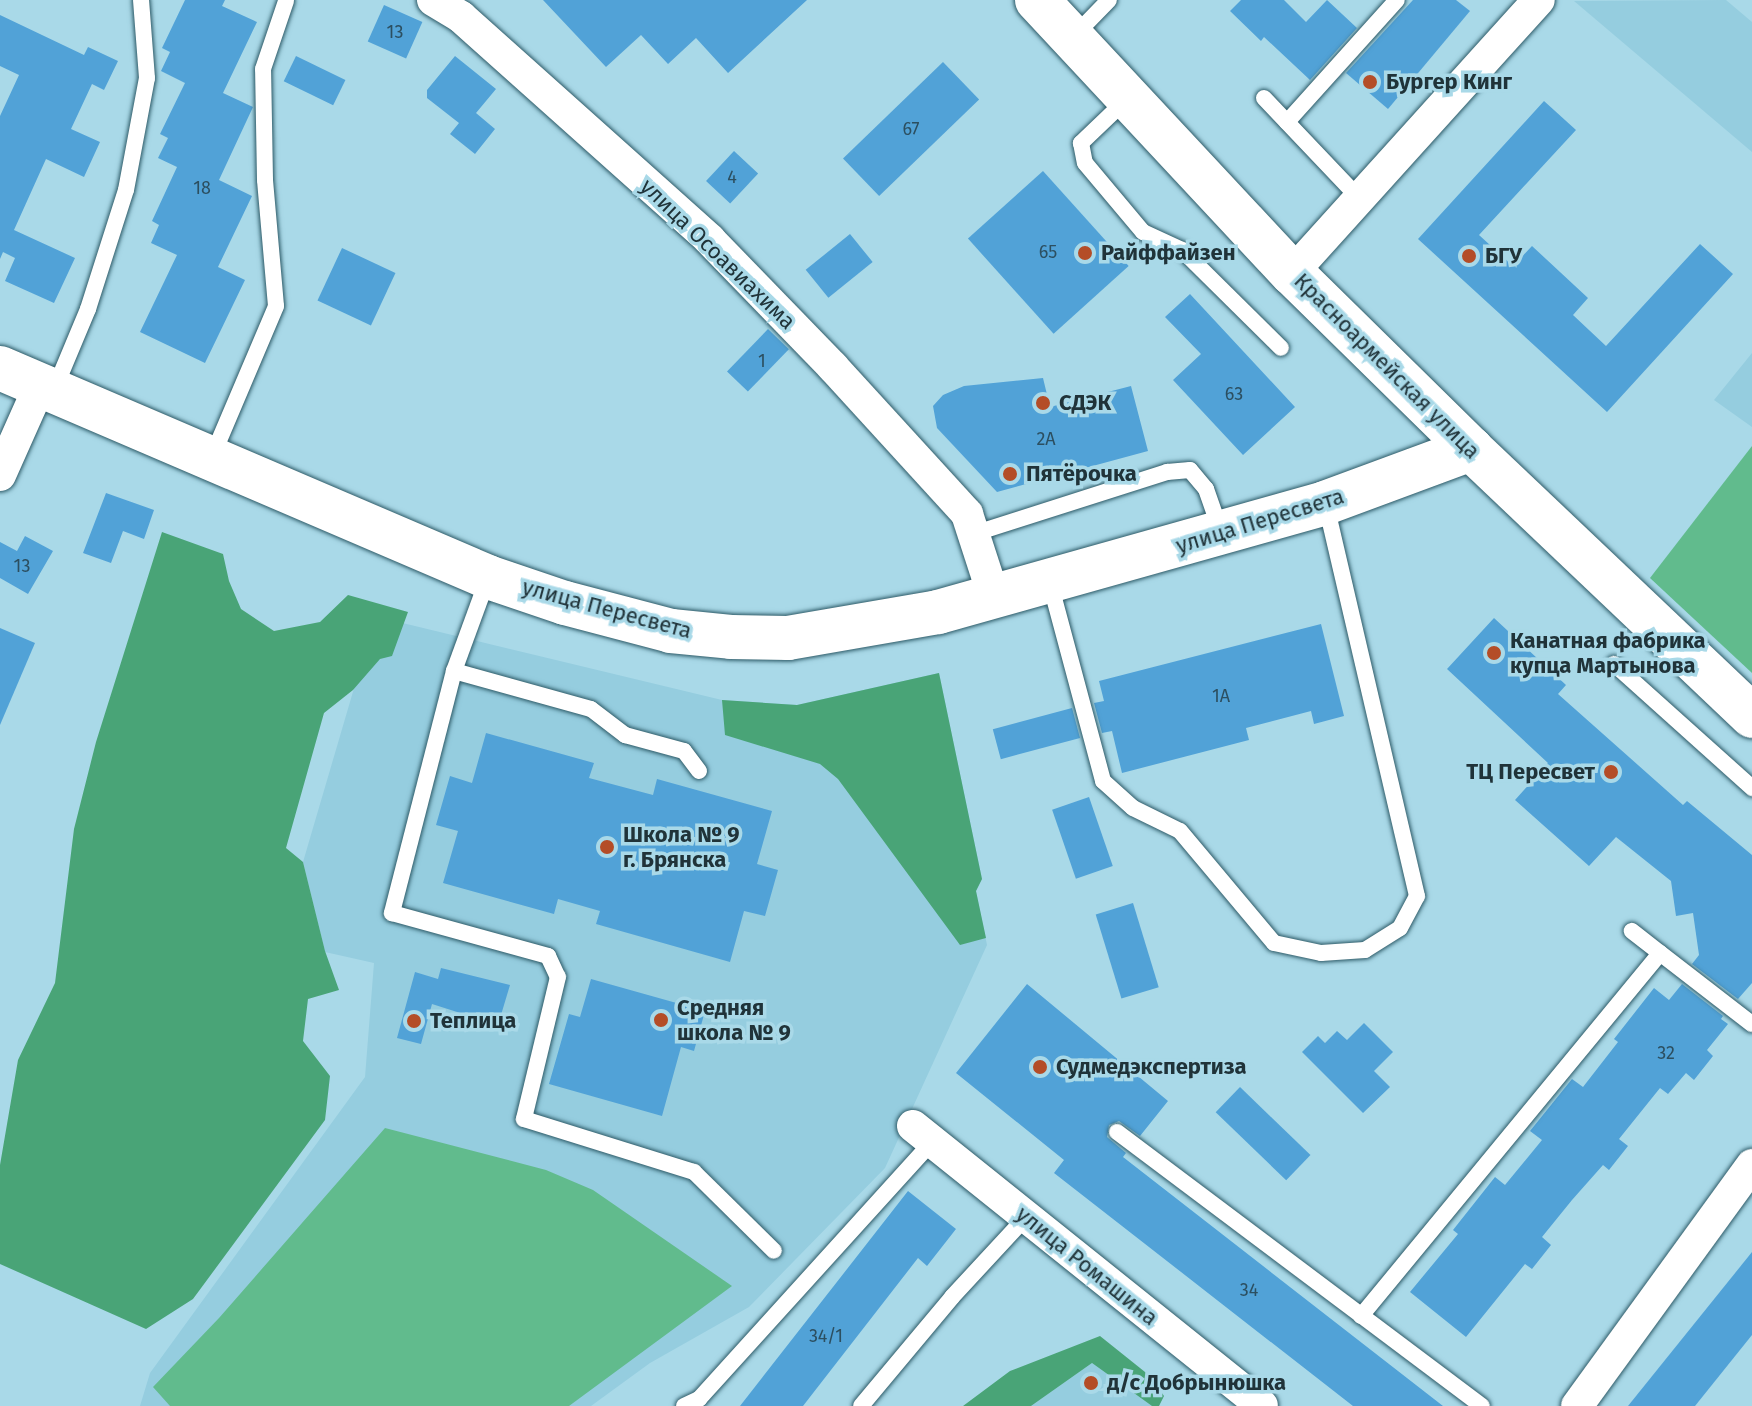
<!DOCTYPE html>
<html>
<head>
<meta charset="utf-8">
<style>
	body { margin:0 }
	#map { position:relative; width:1752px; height:1406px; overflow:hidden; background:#a9d9e8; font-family:"Fira Sans",sans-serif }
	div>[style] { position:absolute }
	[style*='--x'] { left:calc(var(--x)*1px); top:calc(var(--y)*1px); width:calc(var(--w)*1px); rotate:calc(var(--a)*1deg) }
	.built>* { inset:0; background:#95cddf }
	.green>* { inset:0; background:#61bb8d }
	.forest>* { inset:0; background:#49a477 }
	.building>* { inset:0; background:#51a2d7; transform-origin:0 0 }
	.roads { filter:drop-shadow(0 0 2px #2d5a67) drop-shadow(0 0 2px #2d5a67) }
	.lane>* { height:16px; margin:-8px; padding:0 8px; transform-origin:8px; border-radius:8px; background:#fff }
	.street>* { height:32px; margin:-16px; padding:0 16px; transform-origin:16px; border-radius:16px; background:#fff }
	.secondary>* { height:44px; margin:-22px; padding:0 22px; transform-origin:22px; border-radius:22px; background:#fff }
	.primary>* { height:44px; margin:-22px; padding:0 22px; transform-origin:22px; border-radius:22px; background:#fff }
	.dots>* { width:22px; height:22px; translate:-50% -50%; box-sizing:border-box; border:4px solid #a9d9e8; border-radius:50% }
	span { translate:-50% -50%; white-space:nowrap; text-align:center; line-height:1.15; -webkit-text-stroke:7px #a9d9e8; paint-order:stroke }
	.number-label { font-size:18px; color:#2c4f60 }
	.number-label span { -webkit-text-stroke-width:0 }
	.poi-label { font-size:22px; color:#203339; font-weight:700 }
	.left { translate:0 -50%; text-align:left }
	.right { translate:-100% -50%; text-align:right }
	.street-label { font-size:22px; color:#203339 }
</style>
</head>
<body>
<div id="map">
	<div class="built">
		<div style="clip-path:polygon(1726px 0,1752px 22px,1752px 152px,1574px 1px)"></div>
		<div style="clip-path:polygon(1752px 353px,1752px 427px,1714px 400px)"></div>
		<div style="clip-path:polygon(386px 619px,722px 700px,797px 705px,939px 673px,982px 879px,976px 891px,987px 945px,885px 1168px,749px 1307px,650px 1363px,591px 1406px,140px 1406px,150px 1373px,365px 1077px,374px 963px,325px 952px,303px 862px,367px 644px)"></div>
		<div style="clip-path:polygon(1092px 1363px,1152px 1406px,1031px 1406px)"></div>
	</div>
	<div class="green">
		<div style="clip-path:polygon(1752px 446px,1752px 673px,1650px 578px)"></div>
		<div style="clip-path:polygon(385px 1128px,546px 1170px,593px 1190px,732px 1286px,569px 1406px,170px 1406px,153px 1387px,219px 1318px)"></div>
	</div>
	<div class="forest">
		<div style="clip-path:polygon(162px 532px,223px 554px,229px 581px,241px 609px,274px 631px,320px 622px,348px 595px,408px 612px,392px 656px,380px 659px,353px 690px,324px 713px,286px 848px,303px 862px,325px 951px,339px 990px,308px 999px,303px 1041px,330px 1076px,325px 1120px,193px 1299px,146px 1329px,0 1264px,0 1165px,18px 1060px,55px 983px,74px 829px,96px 742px)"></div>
		<div style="clip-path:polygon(939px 673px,982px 879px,976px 891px,986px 938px,960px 945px,838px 779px,820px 764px,725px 735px,722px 700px,797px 705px)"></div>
		<div style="clip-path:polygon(1100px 1336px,1150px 1376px,1164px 1396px,1159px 1406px,1152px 1406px,1092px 1363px,1031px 1406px,963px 1406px,1010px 1371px)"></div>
	</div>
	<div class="building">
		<div style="clip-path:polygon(185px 0,225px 0,222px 6px,257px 22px,223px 93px,253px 107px,219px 180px,252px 196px,218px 267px,245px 280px,205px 363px,140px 332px,177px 255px,151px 243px,159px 225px,152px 221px,177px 167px,158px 158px,168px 138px,160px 134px,185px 83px,161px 71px,170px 52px,162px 48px)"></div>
		<div style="clip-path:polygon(543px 0,807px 0,728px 73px,696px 38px,668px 64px,641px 35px,606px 67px)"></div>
		<div style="clip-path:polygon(1241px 0,1284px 0,1306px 22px,1327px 0,1357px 28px,1310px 80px,1264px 37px,1261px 41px,1230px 11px)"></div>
		<div style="clip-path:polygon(1413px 0,1456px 0,1470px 11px,1388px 109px,1346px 73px)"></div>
		<div style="left:384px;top:5px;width:42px;height:40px;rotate:24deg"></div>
		<div style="clip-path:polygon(0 15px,84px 55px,88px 47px,118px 61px,104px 90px,92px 84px,71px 129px,100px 142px,84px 177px,46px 159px,14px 230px,75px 258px,54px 303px,5px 281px,15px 258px,3px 252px,0 259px,0 116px,19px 75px,0 66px)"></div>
		<div style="left:296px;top:56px;width:55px;height:28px;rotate:26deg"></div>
		<div style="clip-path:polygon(455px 56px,496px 89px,476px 113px,495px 129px,475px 154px,450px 134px,459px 123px,427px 98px,427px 90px)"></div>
		<div style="left:943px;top:62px;width:52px;height:139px;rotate:46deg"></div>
		<div style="clip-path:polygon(1544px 101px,1576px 130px,1479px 235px,1513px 266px,1532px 246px,1588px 298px,1573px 315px,1606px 346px,1700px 244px,1733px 274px,1607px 412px,1418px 239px)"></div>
		<div style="left:734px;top:151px;width:33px;height:41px;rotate:43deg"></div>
		<div style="left:1043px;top:171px;width:128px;height:101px;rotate:48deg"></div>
		<div style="left:850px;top:234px;width:36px;height:57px;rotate:51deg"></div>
		<div style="left:342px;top:248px;width:59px;height:58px;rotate:25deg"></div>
		<div style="clip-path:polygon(1190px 294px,1295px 407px,1243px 455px,1173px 380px,1201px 354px,1165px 317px)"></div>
		<div style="left:768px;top:329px;width:29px;height:59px;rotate:44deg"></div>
		<div style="clip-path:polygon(1043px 378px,1050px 407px,1131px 386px,1148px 451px,997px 492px,937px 428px,933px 406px,943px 395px,964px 386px)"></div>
		<div style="clip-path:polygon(106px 493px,154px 510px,144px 539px,123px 531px,111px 563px,83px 553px)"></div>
		<div style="clip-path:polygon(25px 536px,53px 551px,28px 594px,0 578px,0 542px,17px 551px)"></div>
		<div style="clip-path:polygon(1494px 618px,1566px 685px,1558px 694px,1683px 805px,1687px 801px,1752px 855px,1752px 983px,1738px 999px,1692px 964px,1699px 955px,1693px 913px,1676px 916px,1671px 881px,1616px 837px,1589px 866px,1515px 800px,1548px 763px,1447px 669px)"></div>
		<div style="clip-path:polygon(1321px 624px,1344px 716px,1314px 724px,1311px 711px,1246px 728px,1249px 740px,1122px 773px,1112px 731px,1102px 733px,1094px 703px,1104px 701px,1099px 681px)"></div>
		<div style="clip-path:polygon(0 628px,35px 643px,0 725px)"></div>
		<div style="left:1072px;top:708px;width:31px;height:82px;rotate:75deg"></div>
		<div style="clip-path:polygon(486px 733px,594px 763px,589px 778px,653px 795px,657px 779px,772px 811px,757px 864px,778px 870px,765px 916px,744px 911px,730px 962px,596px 924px,600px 911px,558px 899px,554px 914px,443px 883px,458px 831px,436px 825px,450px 776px,472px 783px)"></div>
		<div style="left:1089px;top:797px;width:73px;height:39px;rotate:71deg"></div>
		<div style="left:1133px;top:903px;width:88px;height:39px;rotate:73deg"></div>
		<div style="clip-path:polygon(441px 968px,510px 985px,498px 1025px,432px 1004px,421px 1044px,397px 1038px,415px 972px,438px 979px)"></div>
		<div style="clip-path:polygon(591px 979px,705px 1011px,694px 1051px,681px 1047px,662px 1116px,549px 1084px,569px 1014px,580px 1017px)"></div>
		<div style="clip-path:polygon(1027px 984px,1168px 1101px,1140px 1136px,1119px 1121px,1109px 1125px,1107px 1137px,1126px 1153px,1123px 1157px,1443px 1406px,1353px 1406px,1054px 1173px,1064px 1160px,956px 1073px)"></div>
		<div style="clip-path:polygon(1682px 984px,1723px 1016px,1721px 1019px,1728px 1024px,1707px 1050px,1713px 1056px,1694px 1080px,1686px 1073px,1668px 1094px,1660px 1088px,1619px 1139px,1628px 1146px,1609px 1170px,1603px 1165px,1572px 1200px,1542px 1237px,1551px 1245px,1532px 1269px,1525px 1264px,1466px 1337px,1410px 1292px,1458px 1234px,1453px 1230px,1495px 1177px,1505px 1185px,1542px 1140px,1530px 1131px,1572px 1079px,1583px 1087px,1618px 1042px,1614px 1039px,1654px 988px,1669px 1000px)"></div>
		<div style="clip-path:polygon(1364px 1023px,1393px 1052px,1374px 1071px,1390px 1087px,1363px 1113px,1302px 1052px,1318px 1036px,1325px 1043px,1337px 1031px,1347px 1040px)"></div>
		<div style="left:1240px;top:1087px;width:98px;height:35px;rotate:44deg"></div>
		<div style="clip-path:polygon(908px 1191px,956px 1229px,927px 1266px,918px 1258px,803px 1406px,740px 1406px)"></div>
		<div style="clip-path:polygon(1752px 1252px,1752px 1335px,1695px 1406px,1628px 1406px)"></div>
	</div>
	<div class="roads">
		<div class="lane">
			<div style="--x:1074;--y:36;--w:50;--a:-45.8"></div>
			<div style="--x:1264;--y:98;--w:138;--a:46.5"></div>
			<div style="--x:1127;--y:99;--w:64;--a:136.3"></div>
			<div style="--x:1081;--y:143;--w:20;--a:79"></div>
			<div style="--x:1085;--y:163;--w:90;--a:50"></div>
			<div style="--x:1143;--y:232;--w:43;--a:24.8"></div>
			<div style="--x:1182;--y:250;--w:139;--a:44.7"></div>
			<div style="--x:1287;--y:122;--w:164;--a:-48"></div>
			<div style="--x:55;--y:388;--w:86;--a:-67.3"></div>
			<div style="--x:88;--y:309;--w:125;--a:-72.3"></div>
			<div style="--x:126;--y:190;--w:114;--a:-79.4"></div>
			<div style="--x:147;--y:78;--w:78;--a:-94.4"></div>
			<div style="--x:212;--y:457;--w:164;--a:-67"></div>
			<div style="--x:276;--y:306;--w:126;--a:-95"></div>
			<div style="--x:265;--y:180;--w:111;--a:-91"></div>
			<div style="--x:263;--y:69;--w:72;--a:-71.3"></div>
			<div style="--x:976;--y:533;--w:201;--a:-17.7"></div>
			<div style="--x:1167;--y:472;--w:23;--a:-5"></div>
			<div style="--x:1190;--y:470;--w:25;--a:50"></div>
			<div style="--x:1206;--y:489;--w:46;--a:70.8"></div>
			<div style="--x:488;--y:578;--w:99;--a:110.1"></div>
			<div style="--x:454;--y:671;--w:250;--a:104.4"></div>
			<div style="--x:392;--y:913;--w:162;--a:15.4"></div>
			<div style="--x:548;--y:956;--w:23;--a:65"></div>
			<div style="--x:558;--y:977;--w:146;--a:103.5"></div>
			<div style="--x:524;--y:1119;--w:178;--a:17.3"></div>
			<div style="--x:694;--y:1172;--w:112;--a:44.6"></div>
			<div style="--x:1050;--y:583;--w:205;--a:75"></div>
			<div style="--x:1103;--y:781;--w:40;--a:42"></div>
			<div style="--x:1133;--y:808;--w:52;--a:26.1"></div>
			<div style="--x:1180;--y:831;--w:146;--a:50"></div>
			<div style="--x:1274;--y:943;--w:48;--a:12"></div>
			<div style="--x:1321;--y:953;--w:44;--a:-3.9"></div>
			<div style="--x:1365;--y:950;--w:41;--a:-32.2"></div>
			<div style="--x:1400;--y:928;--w:36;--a:-62"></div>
			<div style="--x:1417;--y:896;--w:400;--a:-103.1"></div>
			<div style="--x:1614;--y:664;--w:186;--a:41.9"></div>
			<div style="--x:454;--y:671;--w:142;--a:15.5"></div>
			<div style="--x:591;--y:709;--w:43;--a:37.4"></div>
			<div style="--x:625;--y:735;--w:61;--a:15.2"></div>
			<div style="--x:684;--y:751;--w:25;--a:53"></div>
			<div style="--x:1660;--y:953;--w:116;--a:37.7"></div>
			<div style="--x:1117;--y:1132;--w:456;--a:36.9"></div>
			<div style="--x:1361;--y:1316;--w:470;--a:-50.5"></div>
			<div style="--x:1660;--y:953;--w:36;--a:-142"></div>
			<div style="--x:684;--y:1406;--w:17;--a:-25"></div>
			<div style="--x:699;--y:1399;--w:347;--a:-47.8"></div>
			<div style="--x:861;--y:1406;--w:142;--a:-50.1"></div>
			<div style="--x:952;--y:1297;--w:109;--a:-47.2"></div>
		</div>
		<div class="street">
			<div style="--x:433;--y:0;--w:33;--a:31"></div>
			<div style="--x:461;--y:17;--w:334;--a:41.8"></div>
			<div style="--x:710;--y:240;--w:177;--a:45.9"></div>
			<div style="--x:833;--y:367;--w:199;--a:47.6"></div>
			<div style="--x:967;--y:514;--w:87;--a:72"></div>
			<div style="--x:1292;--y:273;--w:368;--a:-47.9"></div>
			<div style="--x:0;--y:475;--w:98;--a:-66"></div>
			<div style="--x:913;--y:1126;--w:447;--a:38.7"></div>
			<div style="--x:1577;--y:1406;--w:298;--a:-54"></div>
		</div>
		<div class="secondary">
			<div style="--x:0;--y:368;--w:531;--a:23.18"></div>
			<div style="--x:488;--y:577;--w:81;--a:18.7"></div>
			<div style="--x:565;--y:603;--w:110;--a:14.8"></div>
			<div style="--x:671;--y:631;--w:60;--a:5.7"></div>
			<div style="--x:731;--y:637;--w:57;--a:1"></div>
			<div style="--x:788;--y:638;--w:152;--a:-9.8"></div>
			<div style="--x:938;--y:612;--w:402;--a:-15.7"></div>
			<div style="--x:1325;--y:503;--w:156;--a:-20.3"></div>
		</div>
		<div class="primary">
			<div style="--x:1037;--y:0;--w:374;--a:47"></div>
			<div style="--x:1292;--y:273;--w:251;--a:44.5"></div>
			<div style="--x:1471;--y:449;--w:388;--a:43.5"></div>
		</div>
	</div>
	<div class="dots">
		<div style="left:1370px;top:82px;background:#b44d27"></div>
		<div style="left:1085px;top:253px;background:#b44d27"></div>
		<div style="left:1469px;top:256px;background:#b44d27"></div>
		<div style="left:1043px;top:403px;background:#b44d27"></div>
		<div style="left:1010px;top:474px;background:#b44d27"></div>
		<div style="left:1494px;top:653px;background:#b44d27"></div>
		<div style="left:1611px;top:772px;background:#b44d27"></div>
		<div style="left:607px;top:847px;background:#b44d27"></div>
		<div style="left:661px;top:1020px;background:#b44d27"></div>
		<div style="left:414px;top:1021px;background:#b44d27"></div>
		<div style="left:1040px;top:1067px;background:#b44d27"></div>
		<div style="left:1091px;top:1383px;background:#b44d27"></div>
	</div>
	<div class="number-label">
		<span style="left:395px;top:32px">13</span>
		<span style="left:911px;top:129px">67</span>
		<span style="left:732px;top:177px">4</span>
		<span style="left:202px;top:188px">18</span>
		<span style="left:1048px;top:252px">65</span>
		<span style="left:762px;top:361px">1</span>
		<span style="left:1234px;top:394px">63</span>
		<span style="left:1046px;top:439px">2А</span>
		<span style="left:22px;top:566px">13</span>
		<span style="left:1221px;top:696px">1А</span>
		<span style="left:1666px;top:1053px">32</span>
		<span style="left:1249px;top:1290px">34</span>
		<span style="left:826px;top:1336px">34/1</span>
	</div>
	<div class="poi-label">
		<span class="left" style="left:1386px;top:82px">Бургер Кинг</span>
		<span class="left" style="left:1101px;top:253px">Райффайзен</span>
		<span class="left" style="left:1485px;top:256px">БГУ</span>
		<span class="left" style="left:1059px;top:403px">СДЭК</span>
		<span class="left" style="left:1026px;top:474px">Пятёрочка</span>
		<span class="left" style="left:1510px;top:653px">Канатная фабрика<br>купца Мартынова</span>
		<span class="right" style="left:1595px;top:772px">ТЦ Пересвет</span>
		<span class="left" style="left:623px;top:847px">Школа № 9<br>г. Брянска</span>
		<span class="left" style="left:677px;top:1020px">Средняя<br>школа № 9</span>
		<span class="left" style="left:430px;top:1021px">Теплица</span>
		<span class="left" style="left:1056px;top:1067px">Судмедэкспертиза</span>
		<span class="left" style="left:1107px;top:1383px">д/с Добрынюшка</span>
	</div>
	<div class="street-label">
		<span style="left:718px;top:254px;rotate:44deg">улица Осоавиахима</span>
		<span style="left:1387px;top:366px;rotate:45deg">Красноармейская улица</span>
		<span style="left:1260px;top:521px;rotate:-17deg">улица Пересвета</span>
		<span style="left:607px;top:609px;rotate:15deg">улица Пересвета</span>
		<span style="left:1087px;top:1266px;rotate:39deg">улица Ромашина</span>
	</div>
</div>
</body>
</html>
